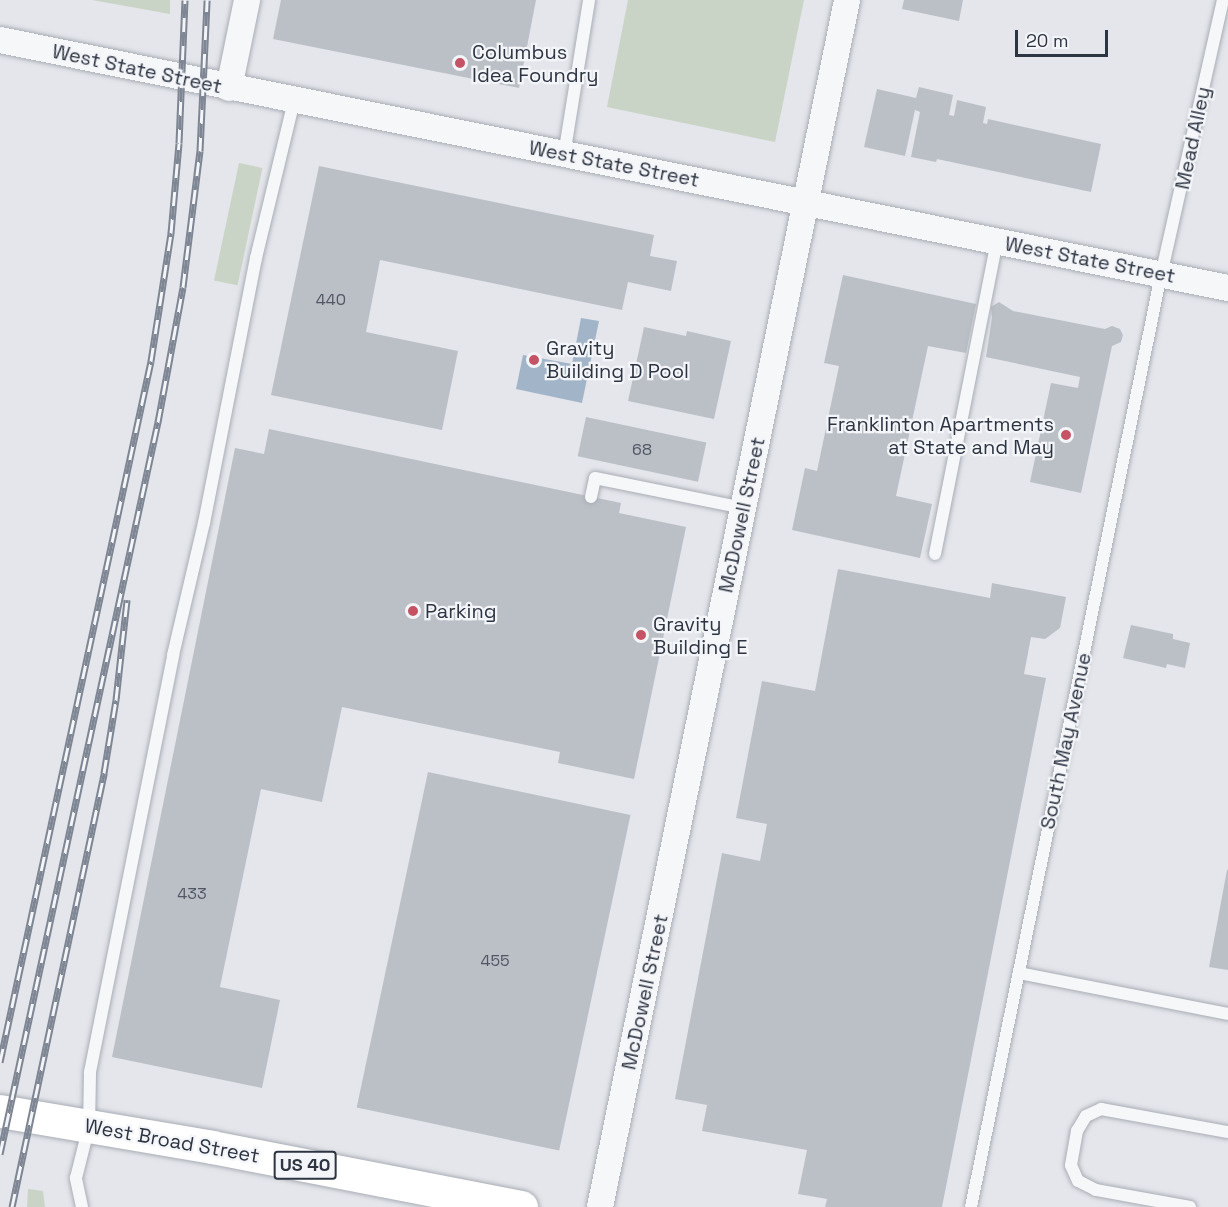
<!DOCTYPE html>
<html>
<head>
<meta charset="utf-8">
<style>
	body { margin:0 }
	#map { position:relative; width:1228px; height:1207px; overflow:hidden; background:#e4e6eb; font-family:"Space Grotesk",sans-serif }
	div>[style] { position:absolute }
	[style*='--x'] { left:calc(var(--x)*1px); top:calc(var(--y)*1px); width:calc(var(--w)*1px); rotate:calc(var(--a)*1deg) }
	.green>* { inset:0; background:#c9d4c6; transform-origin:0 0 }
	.water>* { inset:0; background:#a2b4c7 }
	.building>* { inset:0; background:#bbc0c7; transform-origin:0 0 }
	.roads { filter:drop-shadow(0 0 2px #a9adb5) drop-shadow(0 0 2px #a9adb5) }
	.lane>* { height:12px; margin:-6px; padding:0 6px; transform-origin:6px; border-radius:6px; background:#f6f7f9 }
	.street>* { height:26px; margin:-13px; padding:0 13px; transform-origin:13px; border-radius:13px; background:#f6f7f9 }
	.primary>* { height:33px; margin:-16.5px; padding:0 16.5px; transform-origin:16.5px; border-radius:16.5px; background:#fff }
	.rail>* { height:7px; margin-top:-3.5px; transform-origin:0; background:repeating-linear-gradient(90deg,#f3f5f8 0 14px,#7e8693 0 28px); box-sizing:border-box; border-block:2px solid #7e8693 }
	.dots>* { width:16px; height:16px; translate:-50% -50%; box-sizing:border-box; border:3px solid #f3f5f8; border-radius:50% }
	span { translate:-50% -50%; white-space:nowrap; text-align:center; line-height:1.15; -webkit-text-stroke:4.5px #f3f5f8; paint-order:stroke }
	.number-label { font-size:16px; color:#505763 }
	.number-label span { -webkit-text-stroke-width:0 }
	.shield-label span { padding:2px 4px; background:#f3f5f8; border:2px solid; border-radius:4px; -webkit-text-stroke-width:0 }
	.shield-label { font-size:18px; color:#2d3442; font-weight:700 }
	.poi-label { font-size:20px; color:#2d3442 }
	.left { translate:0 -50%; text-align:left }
	.right { translate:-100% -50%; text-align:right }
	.street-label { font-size:20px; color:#2d3442 }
	.scale { position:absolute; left:1015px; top:30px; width:93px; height:27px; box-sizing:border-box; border:3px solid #2d3442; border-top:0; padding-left:8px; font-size:18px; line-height:21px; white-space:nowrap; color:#2d3442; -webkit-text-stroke:4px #f3f5f8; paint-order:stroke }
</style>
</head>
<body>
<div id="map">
	<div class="green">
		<div style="clip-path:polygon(92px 0,170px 0,170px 14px)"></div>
		<div style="clip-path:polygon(628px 0,804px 0,775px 142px,607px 107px)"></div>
		<div style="left:239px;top:163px;width:24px;height:120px;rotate:12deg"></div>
		<div style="clip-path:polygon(28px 1189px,43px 1191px,45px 1207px,27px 1207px)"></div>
	</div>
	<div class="water">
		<div style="clip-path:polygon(581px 318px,599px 321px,582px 403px,516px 389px,523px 355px,572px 364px)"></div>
	</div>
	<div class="building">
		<div style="clip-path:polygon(281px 0,536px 0,519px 88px,273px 39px)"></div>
		<div style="clip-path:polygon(904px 0,963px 0,959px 21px,902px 9px)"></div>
		<div style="clip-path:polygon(919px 87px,953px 95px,949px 115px,954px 116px,957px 100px,986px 107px,983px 123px,987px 124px,988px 119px,1101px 144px,1091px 192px,937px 159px,936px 162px,911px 157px,920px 112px,915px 110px,905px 156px,864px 147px,877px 89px,916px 98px)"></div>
		<div style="clip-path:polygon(319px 166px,654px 235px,650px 256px,677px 261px,671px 291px,628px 282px,622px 310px,380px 260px,366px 332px,458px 351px,442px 430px,271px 395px)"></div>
		<div style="clip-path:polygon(843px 275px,976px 304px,966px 353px,928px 346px,896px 496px,932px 504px,920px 558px,792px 530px,805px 468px,817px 471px,839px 366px,824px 363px)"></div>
		<div style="clip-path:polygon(999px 302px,1013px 311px,1105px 329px,1112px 326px,1120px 329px,1123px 335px,1121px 342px,1112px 346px,1081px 493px,1030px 482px,1051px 383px,1078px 388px,1080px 377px,986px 357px,992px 318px,991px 307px)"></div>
		<div style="clip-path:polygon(644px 327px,686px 336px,687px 331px,731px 341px,714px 419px,628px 401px)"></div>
		<div style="left:586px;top:417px;width:123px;height:40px;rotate:12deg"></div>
		<div style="clip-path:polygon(269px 429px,621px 503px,619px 513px,686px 527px,634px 779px,558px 763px,560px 752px,342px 707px,322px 802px,261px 789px,220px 987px,280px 1000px,262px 1088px,112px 1057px,235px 448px,264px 454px)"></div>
		<div style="clip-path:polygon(838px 569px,990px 598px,992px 583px,1066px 597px,1060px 628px,1045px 639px,1031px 637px,1024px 674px,1046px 678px,942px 1207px,825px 1207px,827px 1199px,798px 1194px,807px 1150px,702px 1131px,707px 1105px,675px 1099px,722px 853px,760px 861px,767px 824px,736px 818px,762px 681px,815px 691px)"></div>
		<div style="clip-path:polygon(1131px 625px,1173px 634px,1173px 639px,1190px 643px,1185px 668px,1167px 664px,1166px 668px,1123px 658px)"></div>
		<div style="left:428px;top:772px;width:207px;height:343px;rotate:12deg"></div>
		<div style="clip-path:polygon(1227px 870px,1228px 870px,1228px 970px,1209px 967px)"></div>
	</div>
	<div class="roads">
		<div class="lane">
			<div style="--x:564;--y:155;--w:157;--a:-80.8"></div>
			<div style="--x:591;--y:497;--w:19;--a:-78"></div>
			<div style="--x:595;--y:478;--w:152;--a:11.4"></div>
			<div style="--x:935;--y:554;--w:319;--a:-78.8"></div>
			<div style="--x:1019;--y:973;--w:213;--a:11.1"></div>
			<div style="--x:82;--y:1207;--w:30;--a:-102"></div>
			<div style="--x:76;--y:1178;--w:54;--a:-76"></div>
			<div style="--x:89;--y:1126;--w:54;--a:-88.9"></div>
			<div style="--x:90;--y:1072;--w:425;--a:-78.7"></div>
			<div style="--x:173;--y:655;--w:136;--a:-76.8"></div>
			<div style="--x:204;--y:523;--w:270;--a:-78.9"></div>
			<div style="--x:256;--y:258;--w:162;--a:-76.4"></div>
			<div style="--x:971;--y:1207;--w:951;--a:-78.48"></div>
			<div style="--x:1161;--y:275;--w:282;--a:-77.3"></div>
			<div style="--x:1190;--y:1207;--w:96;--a:-169.7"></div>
			<div style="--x:1096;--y:1190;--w:20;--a:-153"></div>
			<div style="--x:1078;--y:1181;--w:17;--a:-114"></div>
			<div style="--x:1071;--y:1165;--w:35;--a:-80"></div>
			<div style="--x:1077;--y:1131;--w:17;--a:-59"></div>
			<div style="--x:1086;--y:1116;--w:17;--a:-25"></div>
			<div style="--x:1101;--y:1109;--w:129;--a:10.3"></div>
		</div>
		<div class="street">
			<div style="--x:0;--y:40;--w:1253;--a:11.42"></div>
			<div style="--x:229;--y:88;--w:90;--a:-78.4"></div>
			<div style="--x:600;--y:1207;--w:1232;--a:-78.43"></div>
		</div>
		<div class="primary">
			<div style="--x:0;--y:1111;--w:215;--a:9.6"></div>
			<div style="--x:212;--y:1147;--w:315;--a:11"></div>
		</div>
	</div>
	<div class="rail">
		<div style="--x:0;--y:1062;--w:717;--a:-77.84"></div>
		<div style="--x:151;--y:361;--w:130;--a:-81.1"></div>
		<div style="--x:171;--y:233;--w:90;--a:-84.9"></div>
		<div style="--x:179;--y:143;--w:143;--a:-87.6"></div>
		<div style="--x:0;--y:1154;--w:749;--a:-77.82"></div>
		<div style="--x:158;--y:422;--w:137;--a:-79.5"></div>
		<div style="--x:183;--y:287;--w:137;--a:-82.9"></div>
		<div style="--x:200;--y:151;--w:151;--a:-87.3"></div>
		<div style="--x:12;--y:1207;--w:444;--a:-78"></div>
		<div style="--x:104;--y:773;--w:74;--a:-80.7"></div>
		<div style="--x:116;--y:700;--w:101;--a:-83.7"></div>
	</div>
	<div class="dots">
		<div style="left:460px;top:63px;background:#c45465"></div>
		<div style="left:534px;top:360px;background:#c45465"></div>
		<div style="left:1066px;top:435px;background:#c45465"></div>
		<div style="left:413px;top:611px;background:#c45465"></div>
		<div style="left:641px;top:635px;background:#c45465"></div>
	</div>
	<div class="number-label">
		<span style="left:331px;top:300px">440</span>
		<span style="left:642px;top:450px">68</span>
		<span style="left:192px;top:894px">433</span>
		<span style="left:495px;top:961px">455</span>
	</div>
	<div class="shield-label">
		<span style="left:305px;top:1165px">US 40</span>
	</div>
	<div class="poi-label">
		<span class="left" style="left:472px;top:64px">Columbus<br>Idea Foundry</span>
		<span class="left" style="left:546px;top:360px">Gravity<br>Building D Pool</span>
		<span class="right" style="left:1054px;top:436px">Franklinton Apartments<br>at State and May</span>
		<span class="left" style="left:425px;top:611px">Parking</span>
		<span class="left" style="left:653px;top:636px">Gravity<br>Building E</span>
	</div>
	<div class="street-label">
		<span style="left:137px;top:69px;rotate:12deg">West State Street</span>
		<span style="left:1193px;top:138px;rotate:-78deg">Mead Alley</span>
		<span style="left:614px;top:164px;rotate:11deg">West State Street</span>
		<span style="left:1090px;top:260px;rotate:11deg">West State Street</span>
		<span style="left:742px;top:515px;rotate:-78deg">McDowell Street</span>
		<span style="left:1066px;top:741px;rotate:-78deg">South May Avenue</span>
		<span style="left:645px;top:992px;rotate:-78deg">McDowell Street</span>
		<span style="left:172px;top:1141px;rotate:10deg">West Broad Street</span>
	</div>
	<div class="scale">20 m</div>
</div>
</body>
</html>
